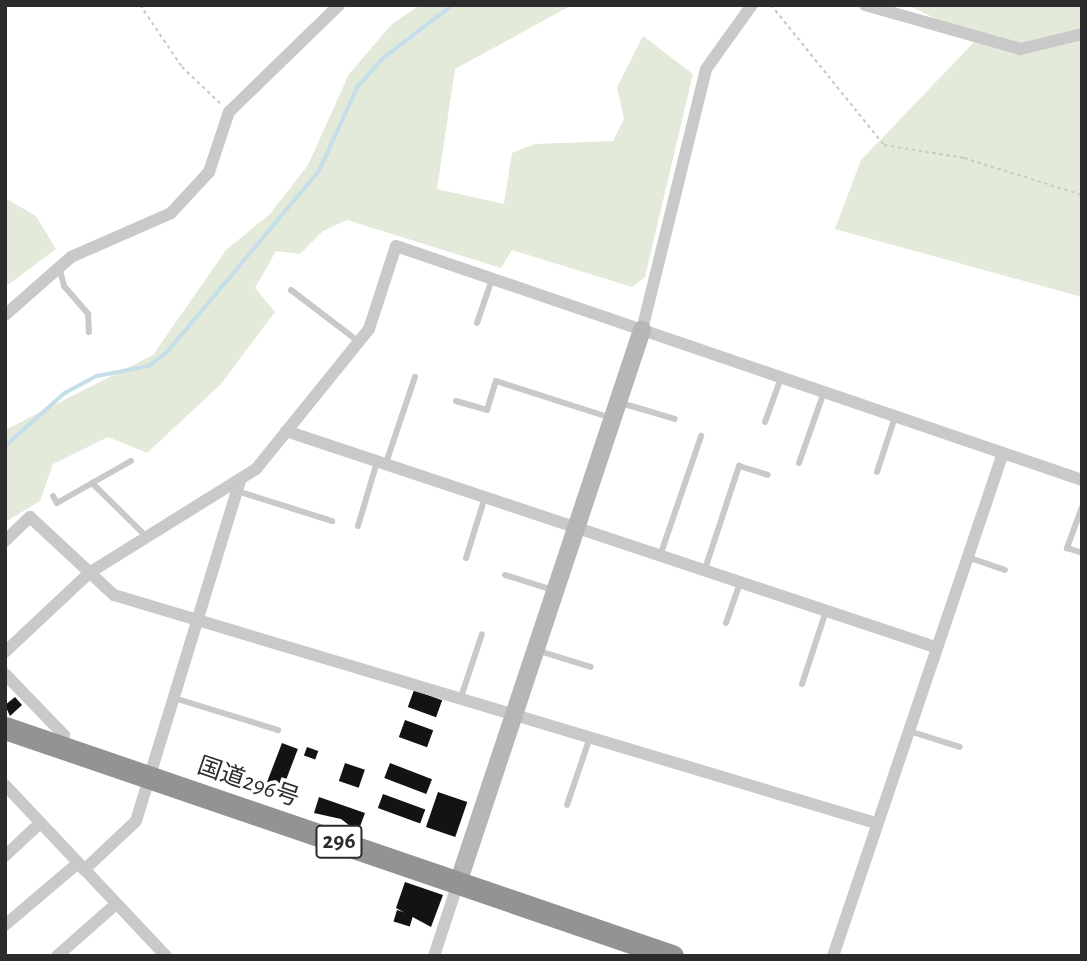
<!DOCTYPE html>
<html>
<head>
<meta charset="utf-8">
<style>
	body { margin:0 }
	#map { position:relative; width:1087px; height:961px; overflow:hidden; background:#fff; font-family:"Alegreya Sans","Noto Sans JP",sans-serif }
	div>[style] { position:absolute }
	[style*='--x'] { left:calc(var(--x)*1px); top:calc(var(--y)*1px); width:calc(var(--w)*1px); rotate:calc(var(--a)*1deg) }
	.green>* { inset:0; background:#e3ead9 }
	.stream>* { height:3.5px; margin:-1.75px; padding:0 1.75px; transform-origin:1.75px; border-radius:1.75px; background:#c4deea }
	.building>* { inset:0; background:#131313; transform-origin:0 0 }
	.path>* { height:2px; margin-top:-1px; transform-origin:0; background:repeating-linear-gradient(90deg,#c9c9c9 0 3.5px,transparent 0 7px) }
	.lane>* { height:6px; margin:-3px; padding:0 3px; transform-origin:3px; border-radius:3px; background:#c9c9c9 }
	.street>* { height:12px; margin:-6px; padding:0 6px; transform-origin:6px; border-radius:6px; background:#c9c9c9 }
	.secondary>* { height:18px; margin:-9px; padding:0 9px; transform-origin:9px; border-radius:9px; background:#b6b6b6 }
	.highway>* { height:23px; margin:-11.5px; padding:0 11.5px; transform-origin:11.5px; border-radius:11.5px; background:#939393 }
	span { translate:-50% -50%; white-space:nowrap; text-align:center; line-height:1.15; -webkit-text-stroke:7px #fff; paint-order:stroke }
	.shield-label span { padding:2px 5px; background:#fff; border:2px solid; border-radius:5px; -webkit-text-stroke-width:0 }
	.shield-label { font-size:23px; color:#2c2c2c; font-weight:700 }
	.street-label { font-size:24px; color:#2c2c2c }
	.frame { position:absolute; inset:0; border:7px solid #2c2c2c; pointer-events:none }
</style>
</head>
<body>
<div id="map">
	<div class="green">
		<div style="clip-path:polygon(420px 5px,572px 5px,455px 69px,437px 189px,504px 204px,512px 153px,535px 144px,613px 141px,624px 119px,617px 87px,643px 36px,693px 74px,645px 277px,632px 287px,512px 250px,501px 268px,347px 220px,323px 231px,300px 254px,276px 251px,255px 288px,275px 312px,221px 384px,147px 453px,108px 437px,53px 464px,40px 501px,5px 522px,5px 430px,153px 355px,226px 250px,270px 214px,308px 165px,349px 74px,392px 24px)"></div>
		<div style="clip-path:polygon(908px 5px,1082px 5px,1082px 297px,835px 229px,861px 160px,977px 39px)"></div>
		<div style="clip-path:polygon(5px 198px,36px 216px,56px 249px,5px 287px)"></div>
	</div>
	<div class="stream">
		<div style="--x:5;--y:446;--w:80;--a:-41.5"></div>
		<div style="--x:65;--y:393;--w:36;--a:-28"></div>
		<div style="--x:97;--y:376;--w:53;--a:-10.9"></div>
		<div style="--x:149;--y:366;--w:24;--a:-38"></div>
		<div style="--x:168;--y:351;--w:235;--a:-50"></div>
		<div style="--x:319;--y:171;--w:94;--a:-65.4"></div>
		<div style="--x:358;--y:86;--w:36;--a:-48"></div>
		<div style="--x:382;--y:59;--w:89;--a:-37.3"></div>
	</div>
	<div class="building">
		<div style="left:414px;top:690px;width:30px;height:18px;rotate:20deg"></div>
		<div style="clip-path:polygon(15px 697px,22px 705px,10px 716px,5px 705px)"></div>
		<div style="left:405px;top:720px;width:30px;height:18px;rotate:20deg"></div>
		<div style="left:282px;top:743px;width:17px;height:54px;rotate:21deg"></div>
		<div style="left:307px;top:747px;width:12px;height:9px;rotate:20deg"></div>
		<div style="left:345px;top:763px;width:21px;height:19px;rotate:19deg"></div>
		<div style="left:390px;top:763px;width:45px;height:16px;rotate:21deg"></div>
		<div style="left:438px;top:792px;width:31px;height:37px;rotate:19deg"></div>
		<div style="left:383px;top:794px;width:45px;height:15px;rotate:20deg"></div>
		<div style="clip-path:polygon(319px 797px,365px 813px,358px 832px,341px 819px,314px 813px)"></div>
		<div style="clip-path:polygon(405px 882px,443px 895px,431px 927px,396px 908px)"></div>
		<div style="left:397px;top:910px;width:17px;height:12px;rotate:17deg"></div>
	</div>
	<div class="path">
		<div style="--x:140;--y:5;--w:75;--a:55.9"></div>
		<div style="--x:182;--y:67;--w:54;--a:43.5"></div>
		<div style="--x:771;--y:5;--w:180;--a:51.1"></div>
		<div style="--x:884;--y:145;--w:81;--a:9.2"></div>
		<div style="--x:964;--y:158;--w:124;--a:17.4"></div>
	</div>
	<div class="lane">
		<div style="--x:59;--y:267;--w:20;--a:75"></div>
		<div style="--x:64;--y:286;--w:37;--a:49"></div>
		<div style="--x:88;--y:314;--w:18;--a:87"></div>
		<div style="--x:291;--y:290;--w:86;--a:37.4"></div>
		<div style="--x:477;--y:323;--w:46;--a:-71.2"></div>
		<div style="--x:456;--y:401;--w:32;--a:16"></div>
		<div style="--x:487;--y:410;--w:30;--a:-73"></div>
		<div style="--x:496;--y:381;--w:121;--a:17.8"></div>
		<div style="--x:621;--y:403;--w:56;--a:16.5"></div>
		<div style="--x:765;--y:422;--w:47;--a:-70"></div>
		<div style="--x:386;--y:463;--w:91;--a:-71.4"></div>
		<div style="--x:799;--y:463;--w:75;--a:-70.6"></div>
		<div style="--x:877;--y:472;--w:58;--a:-71.9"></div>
		<div style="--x:92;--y:483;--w:76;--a:44.5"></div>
		<div style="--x:237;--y:491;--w:100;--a:17.5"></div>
		<div style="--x:53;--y:496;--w:8;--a:60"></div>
		<div style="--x:57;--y:503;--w:85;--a:-29.6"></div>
		<div style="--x:1082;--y:507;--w:44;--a:110.1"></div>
		<div style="--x:1067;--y:548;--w:16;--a:18"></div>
		<div style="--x:358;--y:526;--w:67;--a:-73.5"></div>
		<div style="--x:660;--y:556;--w:127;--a:-71.1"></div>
		<div style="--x:967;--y:557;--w:40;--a:18.9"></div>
		<div style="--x:466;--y:558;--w:64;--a:-72.7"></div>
		<div style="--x:704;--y:572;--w:112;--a:-71.7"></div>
		<div style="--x:739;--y:466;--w:30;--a:17"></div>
		<div style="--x:505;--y:575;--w:50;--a:17.4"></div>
		<div style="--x:726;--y:623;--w:42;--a:-70.7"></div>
		<div style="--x:539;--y:651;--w:54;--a:17.1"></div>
		<div style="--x:802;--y:684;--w:77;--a:-71.8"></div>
		<div style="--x:461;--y:697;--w:66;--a:-71.6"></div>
		<div style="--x:174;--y:698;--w:109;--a:17.1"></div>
		<div style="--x:909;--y:731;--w:53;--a:17.4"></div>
		<div style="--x:567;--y:805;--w:72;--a:-71.3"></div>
	</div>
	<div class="street">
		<div style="--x:865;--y:5;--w:162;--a:15.8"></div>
		<div style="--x:1021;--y:49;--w:63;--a:-13.8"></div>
		<div style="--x:5;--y:315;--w:88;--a:-41.3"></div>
		<div style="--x:71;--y:257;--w:109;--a:-23.7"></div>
		<div style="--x:171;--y:213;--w:56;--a:-47.2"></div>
		<div style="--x:209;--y:172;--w:63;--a:-71.6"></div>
		<div style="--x:229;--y:112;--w:153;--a:-44.2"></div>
		<div style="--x:642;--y:330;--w:269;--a:-76.2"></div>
		<div style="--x:706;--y:69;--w:79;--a:-54.3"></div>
		<div style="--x:286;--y:431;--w:684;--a:18.41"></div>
		<div style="--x:5;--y:541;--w:35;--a:-44"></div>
		<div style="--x:30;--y:517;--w:115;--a:42.9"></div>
		<div style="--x:114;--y:595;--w:795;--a:16.66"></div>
		<div style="--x:5;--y:652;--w:115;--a:-43.2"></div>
		<div style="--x:89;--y:573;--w:197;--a:-31.9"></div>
		<div style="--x:256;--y:469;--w:180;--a:-51.1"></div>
		<div style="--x:369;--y:329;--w:87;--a:-72"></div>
		<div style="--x:396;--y:246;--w:725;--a:18.83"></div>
		<div style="--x:5;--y:674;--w:85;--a:46"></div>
		<div style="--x:64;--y:735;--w:13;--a:108"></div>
		<div style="--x:5;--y:785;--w:235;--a:46.7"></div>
		<div style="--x:5;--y:856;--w:48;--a:-43.3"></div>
		<div style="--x:84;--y:870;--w:71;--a:-43.3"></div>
		<div style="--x:136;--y:821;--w:357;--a:-73"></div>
		<div style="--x:5;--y:925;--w:96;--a:-40.3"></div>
		<div style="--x:57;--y:956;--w:79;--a:-41.4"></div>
		<div style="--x:434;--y:956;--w:77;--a:-71.8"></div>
		<div style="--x:833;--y:956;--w:531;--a:-71.33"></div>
	</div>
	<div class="secondary">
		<div style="--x:458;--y:883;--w:583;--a:-71.6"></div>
	</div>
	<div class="highway">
		<div style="--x:5;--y:728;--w:705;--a:18.87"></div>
	</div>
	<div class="shield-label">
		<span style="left:339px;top:842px">296</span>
	</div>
	<div class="street-label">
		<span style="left:248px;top:783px;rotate:19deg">国道296号</span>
	</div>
	<div class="frame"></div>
</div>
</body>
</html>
